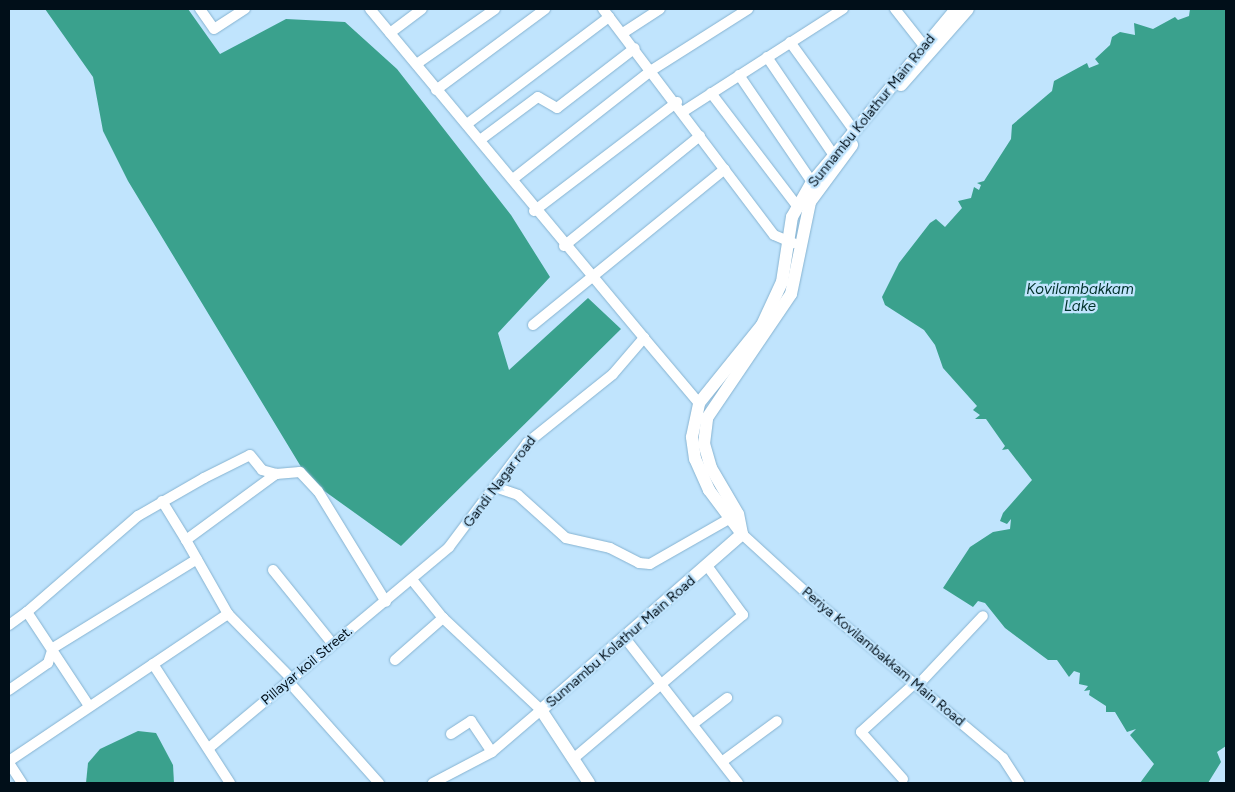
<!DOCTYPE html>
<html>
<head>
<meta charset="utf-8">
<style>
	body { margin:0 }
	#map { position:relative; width:1235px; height:792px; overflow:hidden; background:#c0e4fd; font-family:Figtree,sans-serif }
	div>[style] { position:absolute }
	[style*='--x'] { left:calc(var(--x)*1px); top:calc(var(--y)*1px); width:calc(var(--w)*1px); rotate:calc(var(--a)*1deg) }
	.water>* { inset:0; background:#3aa18d }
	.roads { filter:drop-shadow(0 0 1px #86b3d1) drop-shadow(0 0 1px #86b3d1) }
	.minor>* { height:10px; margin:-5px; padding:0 5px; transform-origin:5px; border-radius:5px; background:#fff }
	.tertiary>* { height:12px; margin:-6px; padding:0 6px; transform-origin:6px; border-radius:6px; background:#fff }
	span { translate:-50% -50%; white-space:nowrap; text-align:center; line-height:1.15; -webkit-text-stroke:4.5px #c0e4fd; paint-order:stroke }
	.street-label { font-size:14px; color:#010f19 }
	.water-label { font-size:15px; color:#003129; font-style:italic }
	.frame { position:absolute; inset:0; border:10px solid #010f19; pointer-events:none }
</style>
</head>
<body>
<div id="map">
	<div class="water">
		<div style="clip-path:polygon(45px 9px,188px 9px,220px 54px,286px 19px,345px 22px,397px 69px,511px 215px,550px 277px,498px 333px,509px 370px,588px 298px,621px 329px,401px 546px,309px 480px,128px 181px,103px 131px,93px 77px)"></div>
		<div style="clip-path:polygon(1190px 9px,1226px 9px,1226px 746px,1217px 752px,1221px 762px,1208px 783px,1140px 783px,1154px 764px,1130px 735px,1136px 729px,1127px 732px,1115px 712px,1106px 712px,1106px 706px,1089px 695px,1090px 690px,1084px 691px,1088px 686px,1079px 684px,1080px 673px,1074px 671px,1069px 677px,1057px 660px,1048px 660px,1005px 628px,985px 603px,978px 601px,973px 607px,943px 588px,970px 547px,993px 532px,1010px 529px,1011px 519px,1007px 524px,1000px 521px,1003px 513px,1032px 480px,1008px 449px,1002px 450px,1005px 446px,986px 419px,975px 419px,980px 415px,973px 410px,977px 406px,943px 368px,935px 345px,924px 330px,885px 305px,882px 297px,899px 263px,930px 223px,936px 219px,945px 227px,962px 208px,958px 201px,971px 198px,974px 187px,979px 190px,981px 185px,977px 183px,984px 181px,1011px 139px,1012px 125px,1052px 91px,1054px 81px,1087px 63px,1089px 68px,1099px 64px,1095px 59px,1110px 45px,1112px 37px,1120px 32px,1135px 35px,1134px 23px,1153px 29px,1175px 17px,1178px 20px,1189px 16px)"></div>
		<div style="clip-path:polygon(138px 731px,156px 733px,173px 765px,174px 783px,86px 783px,88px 763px,100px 749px)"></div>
	</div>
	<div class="roads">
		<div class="minor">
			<div style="--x:200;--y:9;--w:24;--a:55"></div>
			<div style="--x:214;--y:29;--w:37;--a:-33"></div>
			<div style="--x:370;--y:9;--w:428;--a:50.2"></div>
			<div style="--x:603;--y:9;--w:283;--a:52.9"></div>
			<div style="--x:774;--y:235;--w:21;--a:23"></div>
			<div style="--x:895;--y:9;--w:53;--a:51.8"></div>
			<div style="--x:390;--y:33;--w:40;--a:-37"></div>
			<div style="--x:623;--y:33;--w:44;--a:-33"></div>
			<div style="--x:790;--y:42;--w:107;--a:54.1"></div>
			<div style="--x:767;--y:57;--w:117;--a:55.8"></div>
			<div style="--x:418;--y:63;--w:94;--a:-35"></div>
			<div style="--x:739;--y:75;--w:130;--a:55.7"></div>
			<div style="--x:436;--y:90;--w:136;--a:-36.6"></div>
			<div style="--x:711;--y:93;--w:143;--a:52.7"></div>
			<div style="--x:684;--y:111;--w:189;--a:-32.7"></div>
			<div style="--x:467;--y:124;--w:178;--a:-37"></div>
			<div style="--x:480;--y:140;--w:72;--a:-36.6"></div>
			<div style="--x:538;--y:97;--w:22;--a:30"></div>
			<div style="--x:557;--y:108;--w:98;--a:-37.6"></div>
			<div style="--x:513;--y:179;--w:177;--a:-38.1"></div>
			<div style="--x:652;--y:70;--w:114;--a:-32.4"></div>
			<div style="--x:534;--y:211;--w:180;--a:-37.3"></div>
			<div style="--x:564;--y:246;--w:175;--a:-39"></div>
			<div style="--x:533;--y:325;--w:247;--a:-39.1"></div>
			<div style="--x:495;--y:487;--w:24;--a:19"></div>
			<div style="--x:518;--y:495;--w:64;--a:41.9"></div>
			<div style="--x:566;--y:538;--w:45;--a:12.8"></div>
			<div style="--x:610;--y:548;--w:33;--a:27"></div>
			<div style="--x:639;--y:563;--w:11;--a:5"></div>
			<div style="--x:650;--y:564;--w:91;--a:-29.7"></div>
			<div style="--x:162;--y:501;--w:46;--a:58.4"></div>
			<div style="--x:186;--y:540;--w:112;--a:-36.3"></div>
			<div style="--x:276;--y:474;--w:24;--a:-5"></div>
			<div style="--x:300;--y:472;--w:26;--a:47"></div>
			<div style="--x:318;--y:491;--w:130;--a:58.5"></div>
			<div style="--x:742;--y:534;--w:93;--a:42.4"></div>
			<div style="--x:811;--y:597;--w:251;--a:40"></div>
			<div style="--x:1003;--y:758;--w:30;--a:57"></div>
			<div style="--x:186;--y:540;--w:85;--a:60.4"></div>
			<div style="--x:228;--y:614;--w:90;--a:45.5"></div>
			<div style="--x:273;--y:570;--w:94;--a:51.1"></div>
			<div style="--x:413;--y:581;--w:48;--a:51"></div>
			<div style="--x:443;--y:618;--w:134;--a:43.2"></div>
			<div style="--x:541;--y:710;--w:65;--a:139.4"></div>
			<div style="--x:492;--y:752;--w:67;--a:152.3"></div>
			<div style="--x:27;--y:612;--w:147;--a:-40.9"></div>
			<div style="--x:138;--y:516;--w:76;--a:-29.9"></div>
			<div style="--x:204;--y:478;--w:51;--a:-26.6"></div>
			<div style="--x:250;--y:455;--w:19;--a:51"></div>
			<div style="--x:262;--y:470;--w:15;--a:16"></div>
			<div style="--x:9;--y:625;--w:22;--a:-36"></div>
			<div style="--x:27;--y:612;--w:113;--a:56.6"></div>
			<div style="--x:625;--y:638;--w:184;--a:52.1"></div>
			<div style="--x:395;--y:660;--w:64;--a:-41.2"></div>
			<div style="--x:153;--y:664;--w:142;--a:57.1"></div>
			<div style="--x:288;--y:681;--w:137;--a:48.3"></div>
			<div style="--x:917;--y:686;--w:96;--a:-46.7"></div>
			<div style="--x:9;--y:690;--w:47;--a:-34.7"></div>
			<div style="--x:48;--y:663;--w:16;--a:-72"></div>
			<div style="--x:53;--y:648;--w:169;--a:-31.7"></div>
			<div style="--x:693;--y:724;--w:43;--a:-37.4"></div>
			<div style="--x:451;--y:734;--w:24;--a:-33"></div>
			<div style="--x:471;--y:721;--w:37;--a:56"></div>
			<div style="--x:209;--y:748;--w:313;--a:-39.9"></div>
			<div style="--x:449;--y:547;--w:130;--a:-53.1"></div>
			<div style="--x:527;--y:443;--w:110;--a:-38.7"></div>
			<div style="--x:613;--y:374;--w:48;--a:-49.3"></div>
			<div style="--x:644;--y:338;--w:85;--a:49.8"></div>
			<div style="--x:573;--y:759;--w:223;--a:-40.3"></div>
			<div style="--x:743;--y:615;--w:59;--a:-126.1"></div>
			<div style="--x:9;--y:761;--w:264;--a:-33.9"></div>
			<div style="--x:723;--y:761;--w:67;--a:-36.5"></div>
			<div style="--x:9;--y:763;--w:24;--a:57"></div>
			<div style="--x:903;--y:779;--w:63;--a:-131.8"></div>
			<div style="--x:861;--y:732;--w:72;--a:-42.2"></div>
		</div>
		<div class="tertiary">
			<div style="--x:901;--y:85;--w:101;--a:-48.6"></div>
			<div style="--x:742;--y:534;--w:55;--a:-126.9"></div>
			<div style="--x:709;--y:490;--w:34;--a:-114"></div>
			<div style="--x:695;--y:459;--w:22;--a:-98"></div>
			<div style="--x:692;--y:437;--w:35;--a:-78"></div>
			<div style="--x:699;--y:403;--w:100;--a:-51.1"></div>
			<div style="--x:762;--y:325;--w:47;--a:-65.1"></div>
			<div style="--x:782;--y:282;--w:66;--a:-81.3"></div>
			<div style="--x:792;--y:217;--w:40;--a:-60.3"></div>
			<div style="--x:812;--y:182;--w:225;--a:-50.2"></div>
			<div style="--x:742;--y:534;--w:20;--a:-101"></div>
			<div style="--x:738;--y:514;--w:53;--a:-120.4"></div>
			<div style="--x:711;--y:468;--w:25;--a:-106"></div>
			<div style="--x:704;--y:444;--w:26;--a:-83"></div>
			<div style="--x:707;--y:418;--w:150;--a:-55.9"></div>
			<div style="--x:791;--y:294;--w:94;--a:-78.3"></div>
			<div style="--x:810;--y:202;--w:71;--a:-53.6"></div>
			<div style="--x:589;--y:783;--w:87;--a:-123.3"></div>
			<div style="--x:541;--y:710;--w:267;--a:-41.2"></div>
		</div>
	</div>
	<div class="street-label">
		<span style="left:872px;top:111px;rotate:-51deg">Sunnambu Kolathur Main Road</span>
		<span style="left:500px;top:482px;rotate:-53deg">Gandi Nagar road</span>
		<span style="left:621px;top:642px;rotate:-41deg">Sunnambu Kolathur Main Road</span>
		<span style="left:883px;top:657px;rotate:40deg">Periya Kovilambakkam Main Road</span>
		<span style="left:307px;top:666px;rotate:-40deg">Pillayar koil Street.</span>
	</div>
	<div class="water-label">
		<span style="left:1080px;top:298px">Kovilambakkam<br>Lake</span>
	</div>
	<div class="frame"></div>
</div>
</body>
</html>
